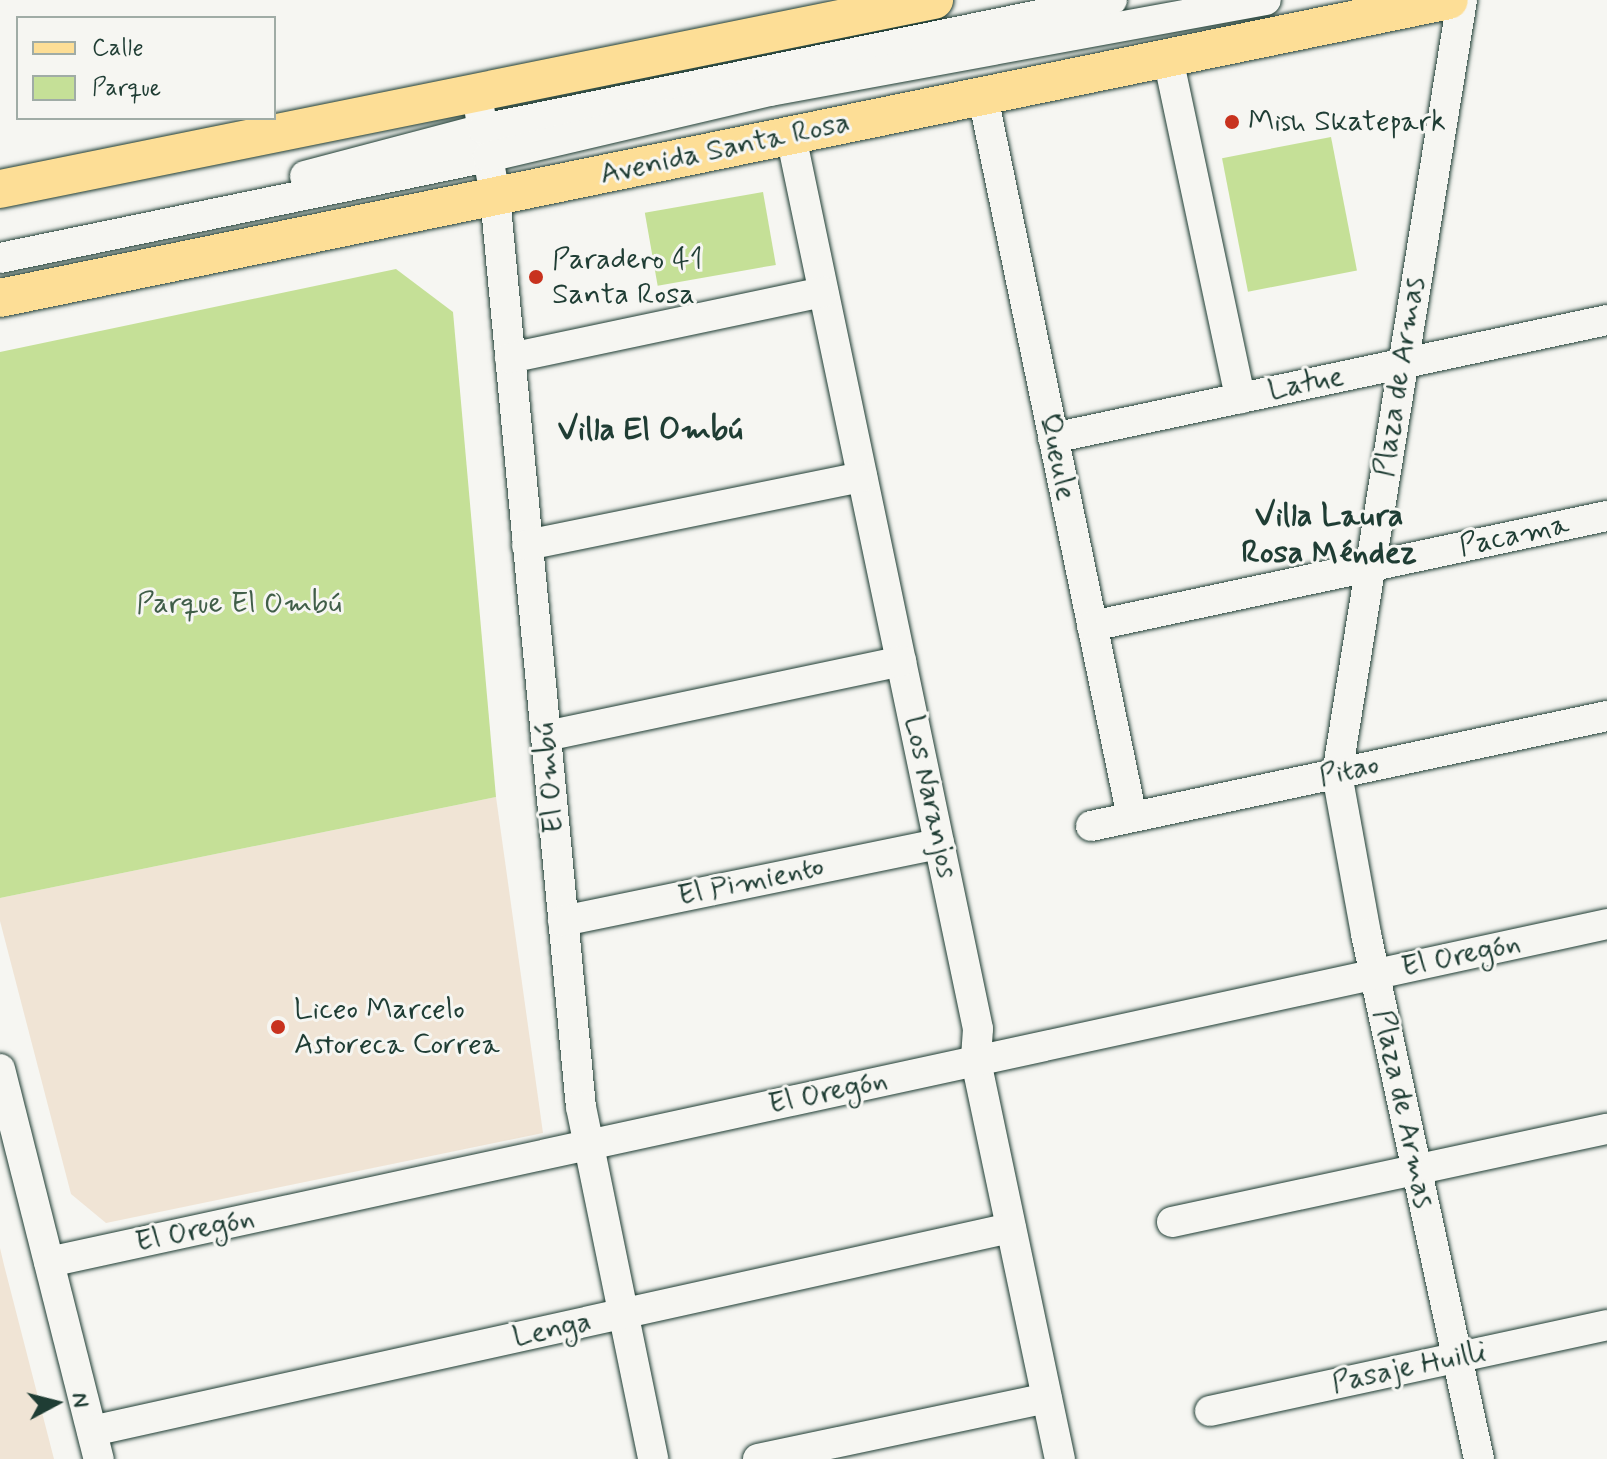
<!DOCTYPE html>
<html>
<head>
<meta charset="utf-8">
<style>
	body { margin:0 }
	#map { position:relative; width:1607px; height:1459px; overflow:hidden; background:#f6f6f2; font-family:Mynerve,sans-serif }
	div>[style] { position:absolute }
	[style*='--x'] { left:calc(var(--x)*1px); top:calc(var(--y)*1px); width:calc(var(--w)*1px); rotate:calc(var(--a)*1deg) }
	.built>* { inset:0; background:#f0e4d5 }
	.green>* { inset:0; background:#c5e097; transform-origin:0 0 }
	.roads { filter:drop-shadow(0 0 2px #1f3d34) drop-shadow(0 0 2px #1f3d34) }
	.minor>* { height:30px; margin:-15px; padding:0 15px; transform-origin:15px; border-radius:15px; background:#f6f6f2 }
	.major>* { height:38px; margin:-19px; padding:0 19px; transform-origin:19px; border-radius:19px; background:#fdde96 }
	.dots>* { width:22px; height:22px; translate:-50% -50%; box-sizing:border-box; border:4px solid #f6f6f2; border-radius:50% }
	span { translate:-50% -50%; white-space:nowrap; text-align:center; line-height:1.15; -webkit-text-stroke:6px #f6f6f2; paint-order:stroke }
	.poi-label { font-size:30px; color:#1f3d34 }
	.left { translate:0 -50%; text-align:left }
	.street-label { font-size:30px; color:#1f3d34 }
	.park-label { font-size:30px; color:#405e48 }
	.neighbourhood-label { font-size:32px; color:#1f3d34; font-weight:700 }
	.legend { position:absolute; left:16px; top:16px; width:260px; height:104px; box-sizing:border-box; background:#f6f6f2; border:2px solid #a0aca6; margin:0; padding:10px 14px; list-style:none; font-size:24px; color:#1f3d34 }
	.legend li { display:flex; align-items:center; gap:16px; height:40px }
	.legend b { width:40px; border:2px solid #a0aca6 }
	.north { position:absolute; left:16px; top:1363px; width:80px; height:80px; -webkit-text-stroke:6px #f6f6f2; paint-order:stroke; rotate:83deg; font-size:22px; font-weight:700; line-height:32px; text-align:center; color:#1f3d34 }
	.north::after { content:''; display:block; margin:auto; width:28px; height:36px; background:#1f3d34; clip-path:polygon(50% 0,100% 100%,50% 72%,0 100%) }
</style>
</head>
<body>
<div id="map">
	<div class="built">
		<div style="clip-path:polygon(496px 797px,543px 1133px,106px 1223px,71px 1194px,0 921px,0 898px)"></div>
		<div style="clip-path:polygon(0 1248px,4px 1265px,54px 1459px,0 1459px)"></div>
	</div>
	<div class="green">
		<div style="left:1331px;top:137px;width:136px;height:111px;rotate:79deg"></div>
		<div style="left:763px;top:192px;width:74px;height:120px;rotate:80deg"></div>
		<div style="clip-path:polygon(396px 269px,453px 312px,496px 797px,0 898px,0 352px)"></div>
	</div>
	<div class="roads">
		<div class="minor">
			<div style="--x:1462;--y:0;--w:784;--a:99.17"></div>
			<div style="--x:1337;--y:774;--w:163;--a:79.7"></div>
			<div style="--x:1366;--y:934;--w:537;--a:77.85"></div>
			<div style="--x:1168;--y:58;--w:348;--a:78"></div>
			<div style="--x:476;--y:91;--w:107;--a:79.7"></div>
			<div style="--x:495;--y:196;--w:915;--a:84.61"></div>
			<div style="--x:581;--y:1107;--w:359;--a:78.4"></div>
			<div style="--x:983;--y:97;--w:735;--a:78.31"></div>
			<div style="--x:791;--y:136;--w:912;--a:78.17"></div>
			<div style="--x:978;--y:1029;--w:32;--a:94"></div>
			<div style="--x:976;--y:1061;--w:407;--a:78.1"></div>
			<div style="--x:305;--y:176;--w:184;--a:-14.8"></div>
			<div style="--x:483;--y:129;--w:642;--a:-11.59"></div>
			<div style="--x:0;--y:258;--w:498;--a:-11.7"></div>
			<div style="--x:488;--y:157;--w:290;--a:-13.2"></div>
			<div style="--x:770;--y:91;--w:504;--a:-10.4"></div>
			<div style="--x:510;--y:358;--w:320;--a:-11.9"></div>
			<div style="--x:1053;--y:438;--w:566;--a:-12.02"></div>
			<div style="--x:527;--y:545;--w:342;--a:-11.5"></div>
			<div style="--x:1092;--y:626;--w:527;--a:-12.06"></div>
			<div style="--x:546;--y:736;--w:363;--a:-11.9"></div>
			<div style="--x:1091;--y:826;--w:528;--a:-12.03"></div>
			<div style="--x:563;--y:921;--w:384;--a:-11.6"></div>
			<div style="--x:0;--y:1069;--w:402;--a:75.8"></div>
			<div style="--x:1172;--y:1222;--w:445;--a:-12.1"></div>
			<div style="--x:49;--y:1262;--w:1594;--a:-12.24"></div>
			<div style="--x:1210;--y:1411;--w:406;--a:-12.2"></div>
			<div style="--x:92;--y:1431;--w:941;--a:-12.46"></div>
			<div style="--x:758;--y:1459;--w:295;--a:-11.9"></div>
		</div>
		<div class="major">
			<div style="--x:0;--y:189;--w:953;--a:-11.44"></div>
			<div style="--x:0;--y:298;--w:1479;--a:-11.62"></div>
		</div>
	</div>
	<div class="dots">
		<div style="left:1232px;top:122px;background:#c8321e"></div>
		<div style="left:536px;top:277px;background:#c8321e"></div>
		<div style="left:278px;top:1027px;background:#c8321e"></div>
	</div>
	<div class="poi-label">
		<span class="left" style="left:1248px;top:122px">Mish Skatepark</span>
		<span class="left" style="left:552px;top:277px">Paradero 41<br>Santa Rosa</span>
		<span class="left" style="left:294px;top:1027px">Liceo Marcelo<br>Astoreca Correa</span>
	</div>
	<div class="street-label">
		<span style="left:725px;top:149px;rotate:-12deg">Avenida Santa Rosa</span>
		<span style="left:1400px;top:377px;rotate:-81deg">Plaza de Armas</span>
		<span style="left:1306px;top:384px;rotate:-12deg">Latue</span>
		<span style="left:1057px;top:457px;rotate:78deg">Queule</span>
		<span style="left:1514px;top:536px;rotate:-12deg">Pacama</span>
		<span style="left:1349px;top:771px;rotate:-12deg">Pitao</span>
		<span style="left:550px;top:778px;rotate:-95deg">El Ombú</span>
		<span style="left:930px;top:797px;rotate:78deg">Los Naranjos</span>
		<span style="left:751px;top:882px;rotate:-12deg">El Pimiento</span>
		<span style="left:1461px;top:956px;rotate:-12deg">El Oregón</span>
		<span style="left:828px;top:1093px;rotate:-12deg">El Oregón</span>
		<span style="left:1403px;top:1109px;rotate:78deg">Plaza de Armas</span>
		<span style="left:195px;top:1231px;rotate:-12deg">El Oregón</span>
		<span style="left:552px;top:1330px;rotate:-12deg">Lenga</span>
		<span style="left:1409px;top:1368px;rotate:-12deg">Pasaje Huilli</span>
	</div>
	<div class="park-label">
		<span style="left:239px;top:604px">Parque El Ombú</span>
	</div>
	<div class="neighbourhood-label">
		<span style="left:650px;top:430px">Villa El Ombú</span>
		<span style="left:1329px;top:535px">Villa Laura<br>Rosa Méndez</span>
	</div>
	<ul class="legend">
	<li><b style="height:10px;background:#fdde96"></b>Calle</li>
	<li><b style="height:22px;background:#c5e097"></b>Parque</li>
	</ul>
	<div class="north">N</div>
</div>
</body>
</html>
